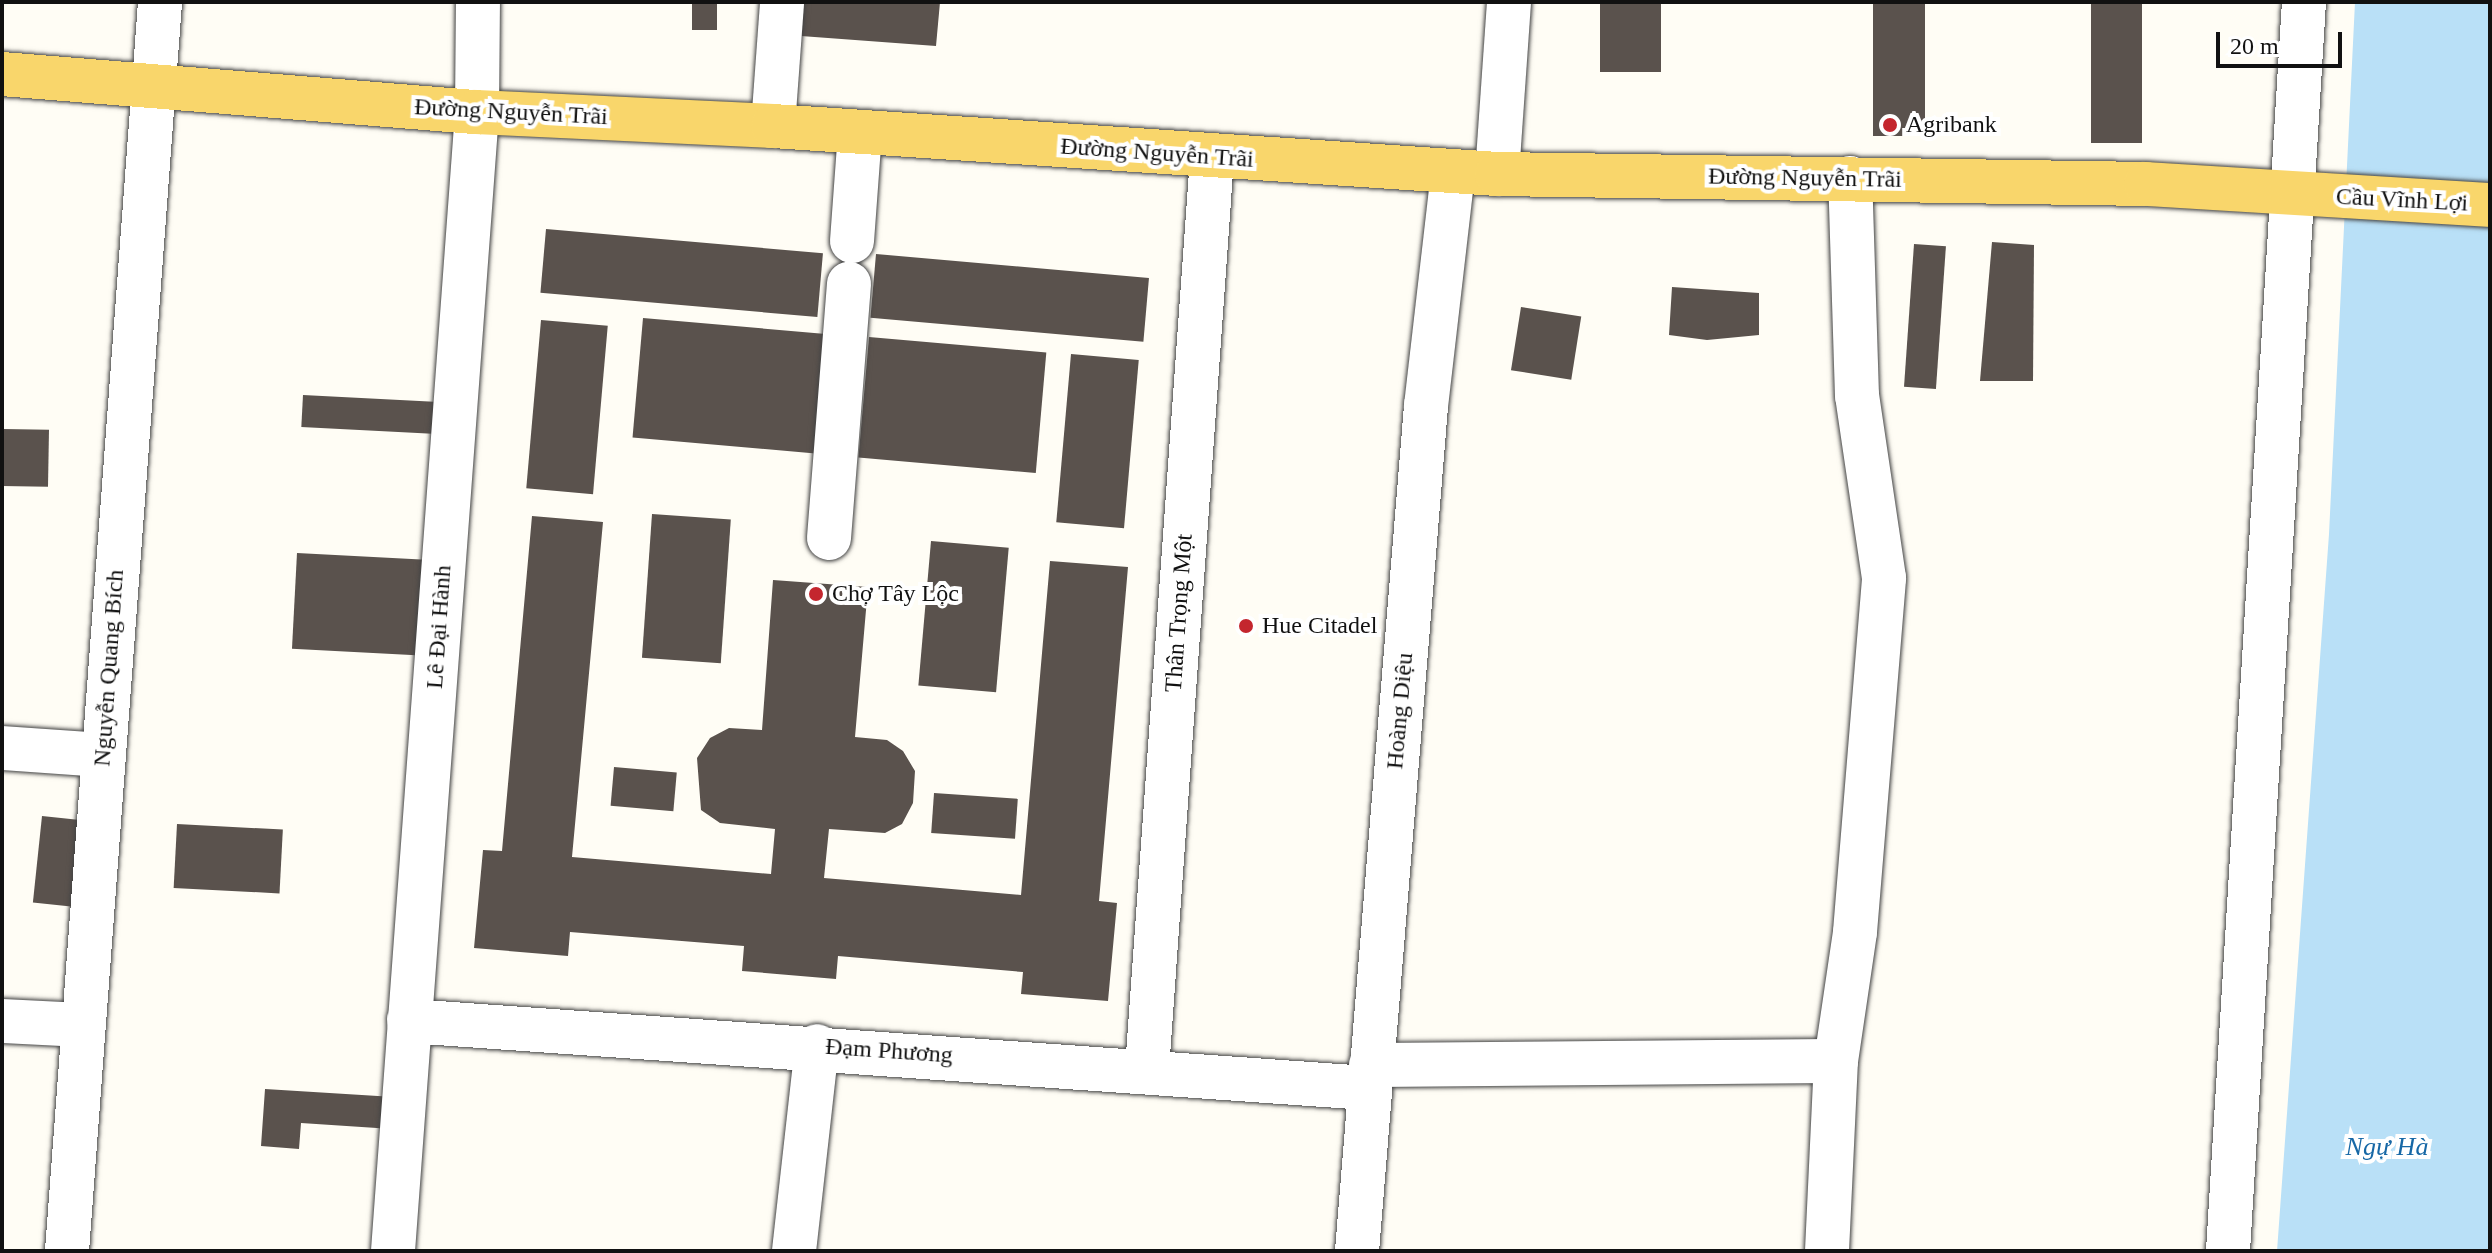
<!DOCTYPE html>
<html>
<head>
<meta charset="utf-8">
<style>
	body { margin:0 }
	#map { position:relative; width:2492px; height:1253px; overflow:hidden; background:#fffdf5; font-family:"Times New Roman",serif }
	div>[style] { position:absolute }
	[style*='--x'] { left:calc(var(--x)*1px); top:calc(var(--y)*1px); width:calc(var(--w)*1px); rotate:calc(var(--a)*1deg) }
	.water>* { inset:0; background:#b9e0f7 }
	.building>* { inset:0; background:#5a524d; transform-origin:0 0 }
	.roads { filter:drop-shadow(0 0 2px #444) drop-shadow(0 0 2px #444) }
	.minor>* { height:44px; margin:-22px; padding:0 22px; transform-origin:22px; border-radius:22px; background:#fff }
	.major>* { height:44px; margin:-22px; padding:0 22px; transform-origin:22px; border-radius:22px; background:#f9d66b }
	.dots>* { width:22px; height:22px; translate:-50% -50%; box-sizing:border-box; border:4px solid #fff; border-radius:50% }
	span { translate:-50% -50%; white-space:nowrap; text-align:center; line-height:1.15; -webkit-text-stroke:8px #fff; paint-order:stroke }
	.street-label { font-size:24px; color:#111 }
	.poi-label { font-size:24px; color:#111 }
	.left { translate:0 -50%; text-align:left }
	.water-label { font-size:26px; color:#1768a6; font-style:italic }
	.frame { position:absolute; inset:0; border:4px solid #111; pointer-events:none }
	.scale { position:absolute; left:2216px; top:32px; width:126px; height:36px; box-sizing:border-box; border:4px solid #111; border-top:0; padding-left:10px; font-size:24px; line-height:28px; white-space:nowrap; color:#111; -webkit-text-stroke:6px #fff; paint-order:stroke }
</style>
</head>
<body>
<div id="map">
	<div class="water">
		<div style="clip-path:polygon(2355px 2px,2490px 2px,2490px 1251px,2277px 1251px,2329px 534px)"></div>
	</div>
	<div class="building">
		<div style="left:692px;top:2px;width:25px;height:28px"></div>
		<div style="clip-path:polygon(803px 2px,940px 2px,936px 46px,801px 36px)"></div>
		<div style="left:1600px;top:2px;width:61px;height:70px"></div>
		<div style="left:1873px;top:2px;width:52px;height:134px"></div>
		<div style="left:2091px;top:2px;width:51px;height:141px"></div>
		<div style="left:546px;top:229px;width:278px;height:64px;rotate:5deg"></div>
		<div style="clip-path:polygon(1992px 242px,2034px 245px,2033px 381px,1980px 381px)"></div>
		<div style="left:1914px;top:244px;width:32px;height:143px;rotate:4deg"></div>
		<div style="left:876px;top:254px;width:274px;height:64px;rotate:5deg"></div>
		<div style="clip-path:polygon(1672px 287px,1759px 293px,1759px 335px,1707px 340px,1669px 335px)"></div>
		<div style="left:1521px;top:307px;width:61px;height:64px;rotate:9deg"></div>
		<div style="left:643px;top:318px;width:192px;height:120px;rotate:5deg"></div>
		<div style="left:541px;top:320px;width:67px;height:169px;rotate:5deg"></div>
		<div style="left:869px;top:337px;width:178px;height:121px;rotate:5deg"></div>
		<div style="left:1071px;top:354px;width:68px;height:169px;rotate:5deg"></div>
		<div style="left:303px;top:395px;width:131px;height:32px;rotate:3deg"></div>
		<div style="left:3px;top:429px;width:46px;height:57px;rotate:1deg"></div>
		<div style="left:652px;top:514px;width:79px;height:144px;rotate:4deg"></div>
		<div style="clip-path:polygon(532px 516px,603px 522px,572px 857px,771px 874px,775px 829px,720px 823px,701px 810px,697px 758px,710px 738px,729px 728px,762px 730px,773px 580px,868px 587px,855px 737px,887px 740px,903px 751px,915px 771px,913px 803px,902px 824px,885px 833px,829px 829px,824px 878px,1021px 895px,1050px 561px,1128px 567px,1099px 901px,1117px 903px,1108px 1001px,1021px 994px,1023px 972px,838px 956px,836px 979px,742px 971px,744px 946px,570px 932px,568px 956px,474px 948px,483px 850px,502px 851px)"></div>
		<div style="left:931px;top:541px;width:78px;height:145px;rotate:5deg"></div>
		<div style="left:297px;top:553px;width:129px;height:96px;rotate:3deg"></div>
		<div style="left:614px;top:767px;width:63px;height:39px;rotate:5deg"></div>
		<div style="left:934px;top:793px;width:84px;height:40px;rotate:4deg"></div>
		<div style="left:42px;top:816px;width:62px;height:87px;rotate:6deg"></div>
		<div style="left:177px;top:824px;width:106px;height:64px;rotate:3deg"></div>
		<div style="clip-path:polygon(265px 1089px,394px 1097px,392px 1129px,301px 1123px,299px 1149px,261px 1146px)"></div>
	</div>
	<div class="roads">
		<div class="minor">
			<div style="--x:773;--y:126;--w:124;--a:-85.8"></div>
			<div style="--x:1497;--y:174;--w:172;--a:-86"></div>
			<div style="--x:852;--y:241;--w:109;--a:-85.8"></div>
			<div style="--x:829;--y:538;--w:255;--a:-85.5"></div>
			<div style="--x:2;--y:748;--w:100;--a:4"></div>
			<div style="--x:2;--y:1021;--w:78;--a:2.9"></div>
			<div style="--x:409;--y:1021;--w:961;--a:4"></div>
			<div style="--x:1371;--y:1065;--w:465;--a:-0.5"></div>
			<div style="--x:1147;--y:1069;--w:913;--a:-85.92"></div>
			<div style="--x:67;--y:1251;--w:1252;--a:-85.74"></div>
			<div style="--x:393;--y:1251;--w:1142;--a:-85.78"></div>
			<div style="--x:477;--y:112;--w:110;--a:-89.5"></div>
			<div style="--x:794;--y:1251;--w:206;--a:-83.6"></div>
			<div style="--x:1357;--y:1251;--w:848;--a:-85.33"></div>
			<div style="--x:1426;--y:406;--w:236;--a:-83.4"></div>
			<div style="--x:1827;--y:1251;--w:190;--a:-87.3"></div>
			<div style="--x:1836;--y:1061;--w:130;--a:-81.6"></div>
			<div style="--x:1855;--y:932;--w:355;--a:-85.3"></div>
			<div style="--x:1884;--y:578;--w:184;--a:-98.4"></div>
			<div style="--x:1857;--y:396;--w:218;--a:-91.8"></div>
			<div style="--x:2228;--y:1251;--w:1251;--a:-86.52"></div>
		</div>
		<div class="major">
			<div style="--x:2;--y:74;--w:477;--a:4.6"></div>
			<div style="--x:477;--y:112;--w:296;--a:2.7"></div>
			<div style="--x:773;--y:126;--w:726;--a:3.79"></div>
			<div style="--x:1497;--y:174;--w:649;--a:0.88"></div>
			<div style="--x:2146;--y:184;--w:345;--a:3.5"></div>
		</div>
	</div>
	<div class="dots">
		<div style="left:1890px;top:125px;background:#c4262e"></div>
		<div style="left:816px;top:594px;background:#c4262e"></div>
		<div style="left:1246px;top:626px;background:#c4262e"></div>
	</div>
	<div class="street-label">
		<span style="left:511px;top:112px;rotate:3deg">Đường Nguyễn Trãi</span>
		<span style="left:1157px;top:153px;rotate:4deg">Đường Nguyễn Trãi</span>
		<span style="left:1805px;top:178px;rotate:1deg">Đường Nguyễn Trãi</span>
		<span style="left:2402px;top:200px;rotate:3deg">Cầu Vĩnh Lợi</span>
		<span style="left:1179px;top:613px;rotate:-86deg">Thân Trọng Một</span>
		<span style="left:439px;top:627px;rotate:-86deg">Lê Đại Hành</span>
		<span style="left:109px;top:668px;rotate:-86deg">Nguyễn Quang Bích</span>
		<span style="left:1400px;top:711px;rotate:-85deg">Hoàng Diệu</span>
		<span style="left:889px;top:1051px;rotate:4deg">Đạm Phương</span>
	</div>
	<div class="poi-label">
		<span class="left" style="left:1906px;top:125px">Agribank</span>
		<span class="left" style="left:832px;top:594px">Chợ Tây Lộc</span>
		<span class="left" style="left:1262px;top:626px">Hue Citadel</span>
	</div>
	<div class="water-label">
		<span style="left:2387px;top:1147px">Ngự Hà</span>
	</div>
	<div class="frame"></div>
	<div class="scale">20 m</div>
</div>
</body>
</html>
